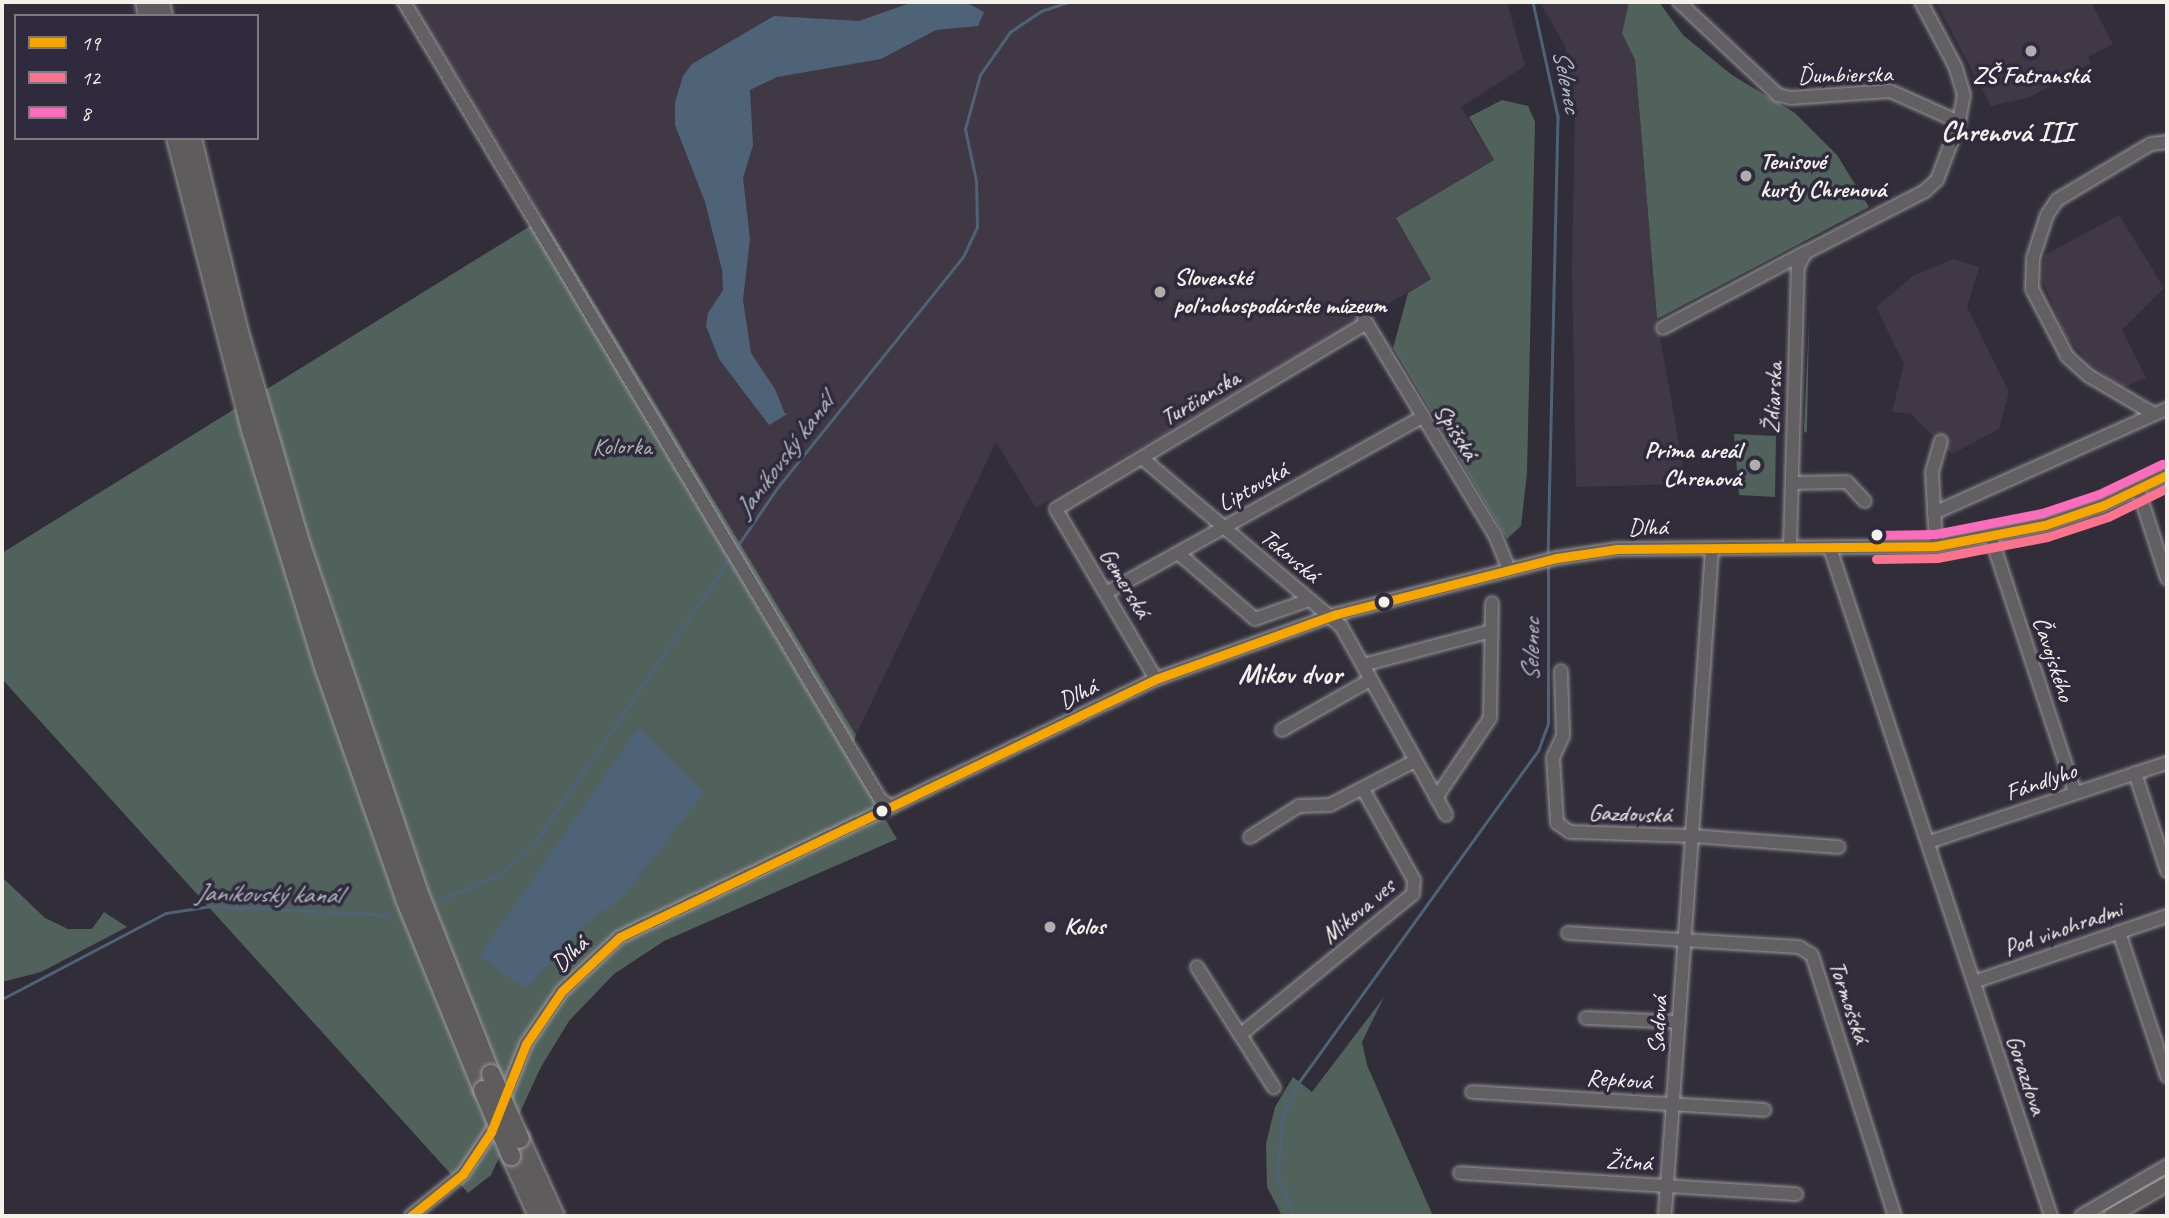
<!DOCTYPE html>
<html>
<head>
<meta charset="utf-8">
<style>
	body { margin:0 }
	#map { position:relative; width:2169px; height:1218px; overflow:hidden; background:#312e39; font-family:Caveat,sans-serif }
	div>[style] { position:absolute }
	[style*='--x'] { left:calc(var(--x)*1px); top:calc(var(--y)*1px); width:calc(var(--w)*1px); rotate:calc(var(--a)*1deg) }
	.built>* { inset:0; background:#403845 }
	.green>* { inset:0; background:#51615c }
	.water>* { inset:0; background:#4e6377 }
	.stream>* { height:2.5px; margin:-1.25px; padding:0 1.25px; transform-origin:1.25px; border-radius:1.25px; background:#4e6377 }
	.roads { filter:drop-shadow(0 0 2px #9a989b) drop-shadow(0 0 2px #9a989b) }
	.minor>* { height:12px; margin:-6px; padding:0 6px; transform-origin:6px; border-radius:6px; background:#626063 }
	.major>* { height:14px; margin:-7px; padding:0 7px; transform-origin:7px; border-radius:7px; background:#5f5c5e }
	.highway>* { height:18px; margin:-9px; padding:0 9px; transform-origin:9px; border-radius:9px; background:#5f5c5e }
	.bridges { filter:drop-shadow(0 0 2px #9a989b) drop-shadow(0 0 2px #9a989b) }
	.highway-bridge>* { height:18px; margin:-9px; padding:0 9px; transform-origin:9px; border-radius:9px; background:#5f5c5e }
	.bus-1>* { height:9px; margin:-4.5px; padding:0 4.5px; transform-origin:4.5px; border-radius:4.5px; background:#f7a600 }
	.bus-2>* { height:9px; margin:-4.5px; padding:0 4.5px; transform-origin:4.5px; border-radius:4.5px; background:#fc738d }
	.bus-3>* { height:9px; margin:-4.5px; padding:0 4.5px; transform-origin:4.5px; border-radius:4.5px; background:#fb6dba }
	.dots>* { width:19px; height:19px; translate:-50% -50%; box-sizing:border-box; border:4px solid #2f2a3d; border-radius:50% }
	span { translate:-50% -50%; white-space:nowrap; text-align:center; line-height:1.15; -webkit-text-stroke:7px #2f2a3d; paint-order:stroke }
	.street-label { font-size:24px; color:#f4f1e8 }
	.poi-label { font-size:24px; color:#f4f1e8; font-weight:700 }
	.left { translate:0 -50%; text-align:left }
	.right { translate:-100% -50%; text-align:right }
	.park-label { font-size:24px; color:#adb4ab }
	.water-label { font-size:26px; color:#b3babd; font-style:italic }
	.quarter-label { font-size:28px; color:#f4f1e8; font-weight:700 }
	.frame { position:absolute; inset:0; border:4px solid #f4f1e8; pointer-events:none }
	.legend { position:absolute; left:14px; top:14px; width:245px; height:126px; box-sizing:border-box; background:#2f2a3d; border:2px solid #7e7a81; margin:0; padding:9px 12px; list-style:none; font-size:21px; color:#f4f1e8 }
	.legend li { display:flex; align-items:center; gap:14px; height:35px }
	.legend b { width:35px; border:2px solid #7e7a81 }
</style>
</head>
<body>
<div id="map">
	<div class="built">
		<div style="clip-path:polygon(412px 2px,1507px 2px,1525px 66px,1461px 107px,1494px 160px,1396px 218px,1431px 279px,1036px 508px,996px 442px,856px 735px)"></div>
		<div style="clip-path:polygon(1540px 2px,1629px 2px,1622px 33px,1635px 60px,1657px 319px,1686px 484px,1576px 487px,1572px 269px,1575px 109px,1565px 46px)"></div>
		<div style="clip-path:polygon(1936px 2px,2091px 2px,2113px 44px,2088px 57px,2091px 63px,2030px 97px,1991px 106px)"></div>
		<div style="clip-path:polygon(2119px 215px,2164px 288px,2122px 330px,2146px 378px,2122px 388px,2091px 365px,2065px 335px,2042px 279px,2045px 255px)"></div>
		<div style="clip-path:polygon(1953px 259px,1979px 267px,1967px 307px,2009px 392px,1999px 429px,1952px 454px,1911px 414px,1892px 412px,1904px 364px,1876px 307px,1913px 276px)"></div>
	</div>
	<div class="green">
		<div style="clip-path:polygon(1629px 2px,1659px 2px,1683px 35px,1732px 75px,1795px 113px,1837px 155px,1869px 207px,1657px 319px,1635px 60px,1622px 33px)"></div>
		<div style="clip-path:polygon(1502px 100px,1528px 106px,1535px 122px,1527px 473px,1521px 526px,1507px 539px,1393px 348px,1408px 293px,1431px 279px,1396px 218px,1494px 160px,1469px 117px)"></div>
		<div style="clip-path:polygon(543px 218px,856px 735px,848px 756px,897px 839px,664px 941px,614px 974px,569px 1021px,541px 1067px,491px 1175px,468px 1193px,2px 679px,2px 553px)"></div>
		<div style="clip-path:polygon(1809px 321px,1807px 431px,1806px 433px,1804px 431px)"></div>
		<div style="clip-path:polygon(1734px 434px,1776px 436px,1775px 497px,1739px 495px)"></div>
		<div style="clip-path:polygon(2px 877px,45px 918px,68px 929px,92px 929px,104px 912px,127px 927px,41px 972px,2px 982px)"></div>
		<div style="clip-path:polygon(1384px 997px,1362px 1042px,1367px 1065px,1433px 1216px,1282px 1216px,1267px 1187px,1266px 1144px,1275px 1107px,1293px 1077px,1312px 1092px)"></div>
	</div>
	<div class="water">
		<div style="clip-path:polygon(913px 2px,966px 2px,984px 12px,978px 26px,936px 30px,881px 59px,777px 77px,750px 90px,753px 145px,743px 178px,750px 239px,743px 300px,751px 353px,775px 389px,785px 414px,789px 413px,769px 425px,719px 359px,706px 326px,708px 313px,723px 290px,722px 270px,705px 202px,675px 125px,675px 102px,683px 76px,692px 64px,774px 16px,859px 21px)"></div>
		<div style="clip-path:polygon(638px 728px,704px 793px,625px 894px,582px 927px,526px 989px,479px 956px)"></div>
	</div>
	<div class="stream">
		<div style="--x:1533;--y:2;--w:118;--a:77.7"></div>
		<div style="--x:1558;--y:117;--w:440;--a:91.3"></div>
		<div style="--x:736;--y:548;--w:74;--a:-55.5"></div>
		<div style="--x:778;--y:487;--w:295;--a:-51.2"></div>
		<div style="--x:963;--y:257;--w:33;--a:-65"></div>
		<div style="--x:977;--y:227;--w:46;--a:-91.2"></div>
		<div style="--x:976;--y:181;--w:53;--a:-101.9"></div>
		<div style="--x:965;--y:129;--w:56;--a:-74.5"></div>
		<div style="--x:980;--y:75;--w:52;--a:-55.1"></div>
		<div style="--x:1010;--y:32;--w:37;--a:-34"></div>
		<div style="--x:1041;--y:11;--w:28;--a:-18"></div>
		<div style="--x:438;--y:901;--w:71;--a:-23.3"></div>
		<div style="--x:503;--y:873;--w:46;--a:-44.1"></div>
		<div style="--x:536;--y:841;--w:345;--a:-55.6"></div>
		<div style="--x:2;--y:999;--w:185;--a:-27.7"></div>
		<div style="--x:166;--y:913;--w:47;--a:-8.7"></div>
		<div style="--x:212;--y:906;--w:176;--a:2.9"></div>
		<div style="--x:1293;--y:1216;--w:45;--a:-110.9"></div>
		<div style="--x:1277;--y:1174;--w:59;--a:-84.2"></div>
		<div style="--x:1283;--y:1115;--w:37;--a:-64"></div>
		<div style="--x:1299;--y:1082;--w:408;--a:-54.2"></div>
		<div style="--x:1538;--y:751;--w:29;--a:-70"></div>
		<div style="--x:1548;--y:724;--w:161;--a:-90"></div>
	</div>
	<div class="roads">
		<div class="minor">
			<div style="--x:404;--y:2;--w:928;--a:59.15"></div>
			<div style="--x:880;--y:799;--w:14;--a:34"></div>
			<div style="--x:1679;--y:2;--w:136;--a:43.2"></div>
			<div style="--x:1778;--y:95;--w:13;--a:13"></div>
			<div style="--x:1791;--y:98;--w:99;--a:-4"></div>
			<div style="--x:1890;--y:91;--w:76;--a:24.2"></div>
			<div style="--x:1364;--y:319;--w:253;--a:58.8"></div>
			<div style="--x:1495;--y:535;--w:37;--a:68"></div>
			<div style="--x:1663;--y:328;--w:160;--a:-28"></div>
			<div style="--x:2154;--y:414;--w:75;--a:-149.7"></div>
			<div style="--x:2089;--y:376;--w:30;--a:-138"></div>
			<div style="--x:2067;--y:356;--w:76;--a:-117.6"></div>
			<div style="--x:2032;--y:289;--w:31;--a:-88"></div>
			<div style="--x:2033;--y:258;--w:45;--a:-72"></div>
			<div style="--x:2047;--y:215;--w:18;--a:-56"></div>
			<div style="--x:2057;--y:200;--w:109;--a:-30.8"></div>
			<div style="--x:2151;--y:144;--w:16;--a:-7"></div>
			<div style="--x:1142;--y:458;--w:260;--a:40.2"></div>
			<div style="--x:1341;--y:626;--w:216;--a:60.9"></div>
			<div style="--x:1792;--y:483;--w:55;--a:-1"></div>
			<div style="--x:1847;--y:482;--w:26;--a:47"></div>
			<div style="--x:2138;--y:489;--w:94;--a:72"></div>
			<div style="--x:1934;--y:513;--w:255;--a:-24.1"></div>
			<div style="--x:1991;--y:537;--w:269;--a:71.8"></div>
			<div style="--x:1936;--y:546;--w:74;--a:-93.1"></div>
			<div style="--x:1932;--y:472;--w:32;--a:-74"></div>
			<div style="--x:1790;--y:547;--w:280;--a:-88.4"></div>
			<div style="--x:1798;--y:267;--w:16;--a:-63"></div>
			<div style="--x:1805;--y:253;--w:135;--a:-27.3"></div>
			<div style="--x:1925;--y:191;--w:16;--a:-43"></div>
			<div style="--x:1937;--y:180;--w:62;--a:-69.2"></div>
			<div style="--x:1959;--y:122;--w:27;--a:-80"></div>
			<div style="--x:1964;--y:95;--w:28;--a:-107"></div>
			<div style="--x:1956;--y:68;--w:75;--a:-117.9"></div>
			<div style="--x:1830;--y:548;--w:704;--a:71.69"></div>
			<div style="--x:1712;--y:549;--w:288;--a:94"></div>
			<div style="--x:1692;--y:836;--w:147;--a:4.3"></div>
			<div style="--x:1178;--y:553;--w:101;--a:40.6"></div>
			<div style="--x:1255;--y:619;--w:57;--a:-19.4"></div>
			<div style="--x:1106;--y:593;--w:362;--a:-29.1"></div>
			<div style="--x:1363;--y:665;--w:133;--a:-14.8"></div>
			<div style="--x:1561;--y:671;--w:65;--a:88.2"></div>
			<div style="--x:1563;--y:736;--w:23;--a:115"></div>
			<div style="--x:1553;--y:757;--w:66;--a:86.5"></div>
			<div style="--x:1557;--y:823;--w:16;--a:35"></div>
			<div style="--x:1570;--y:832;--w:122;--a:1.9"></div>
			<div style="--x:1692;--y:836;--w:381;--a:94.1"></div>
			<div style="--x:1156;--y:679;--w:197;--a:-120.5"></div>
			<div style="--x:1056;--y:509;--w:362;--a:-30.9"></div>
			<div style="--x:1282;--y:730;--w:101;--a:-29.6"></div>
			<div style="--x:2135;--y:773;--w:103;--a:71.9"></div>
			<div style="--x:1436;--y:798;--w:97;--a:-56"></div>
			<div style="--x:1490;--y:718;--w:115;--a:-89"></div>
			<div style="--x:1250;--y:837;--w:58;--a:-32.3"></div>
			<div style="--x:1299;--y:806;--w:31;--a:-2"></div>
			<div style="--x:1330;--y:805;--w:93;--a:-27.4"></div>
			<div style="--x:1929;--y:842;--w:251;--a:-18.4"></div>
			<div style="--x:2119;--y:932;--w:152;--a:71.6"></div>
			<div style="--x:1568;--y:933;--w:231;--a:3.5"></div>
			<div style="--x:1799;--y:947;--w:15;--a:32"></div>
			<div style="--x:1812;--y:955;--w:274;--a:72.4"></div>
			<div style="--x:1197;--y:967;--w:143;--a:57.5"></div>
			<div style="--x:1974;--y:982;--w:204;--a:-18.9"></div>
			<div style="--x:1586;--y:1018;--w:93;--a:2.5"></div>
			<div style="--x:1240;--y:1035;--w:223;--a:-39.2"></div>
			<div style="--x:1413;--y:894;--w:14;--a:-86"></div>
			<div style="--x:1414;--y:880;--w:104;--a:-119.3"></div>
			<div style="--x:1472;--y:1092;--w:293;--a:3.5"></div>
			<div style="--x:1460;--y:1173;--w:337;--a:3.6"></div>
			<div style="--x:411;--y:1216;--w:67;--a:-38.9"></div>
			<div style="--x:463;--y:1174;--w:50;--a:-56.3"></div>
			<div style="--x:491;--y:1132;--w:95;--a:-68.3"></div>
			<div style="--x:526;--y:1044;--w:64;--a:-55.8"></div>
			<div style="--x:562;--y:991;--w:79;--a:-43"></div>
			<div style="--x:620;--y:937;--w:595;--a:-25.7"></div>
			<div style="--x:1156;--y:679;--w:192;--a:-19.8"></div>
			<div style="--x:1337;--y:614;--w:227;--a:-14.3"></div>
			<div style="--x:1557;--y:558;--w:61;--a:-8.5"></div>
			<div style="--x:1617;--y:549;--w:319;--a:-0.5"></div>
			<div style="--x:1936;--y:546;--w:111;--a:-10.9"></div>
			<div style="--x:2045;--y:525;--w:62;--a:-18.7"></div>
			<div style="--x:2104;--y:505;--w:70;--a:-25.5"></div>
			<div style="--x:2081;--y:1216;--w:99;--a:-30.2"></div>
		</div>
		<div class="major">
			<div style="--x:2111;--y:1216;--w:64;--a:-29.7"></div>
		</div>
		<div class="highway">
			<div style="--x:145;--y:2;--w:14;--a:78"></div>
			<div style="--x:160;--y:2;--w:14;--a:78"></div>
			<div style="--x:176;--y:138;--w:305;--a:75.6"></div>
			<div style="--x:252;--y:433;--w:248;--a:72.9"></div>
			<div style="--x:325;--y:670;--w:243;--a:70.7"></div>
			<div style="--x:405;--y:899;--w:206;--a:67.8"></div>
			<div style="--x:192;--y:138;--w:200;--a:76.4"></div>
			<div style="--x:239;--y:332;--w:222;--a:73.8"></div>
			<div style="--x:301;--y:545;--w:365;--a:71.3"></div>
			<div style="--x:418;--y:891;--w:197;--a:68.3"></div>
			<div style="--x:520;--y:1139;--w:85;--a:65.6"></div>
			<div style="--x:511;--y:1156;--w:66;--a:65.8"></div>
		</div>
	</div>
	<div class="bridges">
		<div class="highway-bridge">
			<div style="--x:491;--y:1074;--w:71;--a:66"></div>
			<div style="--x:483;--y:1090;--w:72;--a:67"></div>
		</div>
	</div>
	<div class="bus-1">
		<div style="--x:411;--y:1216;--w:67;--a:-38.9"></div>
		<div style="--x:463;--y:1174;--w:50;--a:-56.3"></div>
		<div style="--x:491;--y:1132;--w:95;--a:-68.3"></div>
		<div style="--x:526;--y:1044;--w:64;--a:-55.8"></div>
		<div style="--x:562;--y:991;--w:79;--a:-43"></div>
		<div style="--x:620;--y:937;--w:595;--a:-25.7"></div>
		<div style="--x:1156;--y:679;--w:192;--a:-19.8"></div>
		<div style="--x:1337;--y:614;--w:227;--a:-14.3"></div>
		<div style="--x:1557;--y:558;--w:61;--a:-8.5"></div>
		<div style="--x:1617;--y:549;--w:319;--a:-0.5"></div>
		<div style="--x:1936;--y:546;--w:111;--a:-10.9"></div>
		<div style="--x:2045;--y:525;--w:62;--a:-18.7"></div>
		<div style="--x:2104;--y:505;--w:70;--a:-25.5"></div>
	</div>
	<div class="bus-2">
		<div style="--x:1876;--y:559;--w:61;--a:-0.9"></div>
		<div style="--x:1937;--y:558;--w:112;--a:-10.8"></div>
		<div style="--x:2047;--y:537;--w:64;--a:-18.2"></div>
		<div style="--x:2108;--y:517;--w:66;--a:-26.2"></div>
	</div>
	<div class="bus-3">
		<div style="--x:1876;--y:535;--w:59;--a:-1"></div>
		<div style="--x:1935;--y:534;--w:109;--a:-11.1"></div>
		<div style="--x:2042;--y:513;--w:60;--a:-18.4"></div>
		<div style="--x:2099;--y:494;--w:70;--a:-25.5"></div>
	</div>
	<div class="dots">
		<div style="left:2031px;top:51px;background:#b0adab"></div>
		<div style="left:1746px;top:176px;background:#b0adab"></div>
		<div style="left:1160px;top:292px;background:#b0adab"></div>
		<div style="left:1755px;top:465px;background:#b0adab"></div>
		<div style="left:1877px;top:535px;background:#f4f1e8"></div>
		<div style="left:1384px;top:602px;background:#f4f1e8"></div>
		<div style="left:882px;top:811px;background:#f4f1e8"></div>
		<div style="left:1050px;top:927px;background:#b0adab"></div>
	</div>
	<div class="street-label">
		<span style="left:1845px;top:75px;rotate:-1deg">Ďumbierska</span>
		<span style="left:1200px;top:398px;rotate:-31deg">Turčianska</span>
		<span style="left:1773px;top:398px;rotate:-88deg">Ždiarska</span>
		<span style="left:1456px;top:432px;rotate:58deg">Spišská</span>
		<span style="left:1253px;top:487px;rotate:-29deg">Liptovská</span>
		<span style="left:1648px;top:528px">Dlhá</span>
		<span style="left:1290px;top:556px;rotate:40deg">Tekovská</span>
		<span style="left:1125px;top:583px;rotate:59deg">Gemerská</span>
		<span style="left:2053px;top:659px;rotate:72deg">Čavojského</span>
		<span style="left:1078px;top:694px;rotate:-26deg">Dlhá</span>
		<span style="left:2041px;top:782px;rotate:-19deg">Fándlyho</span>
		<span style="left:1630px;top:814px;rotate:2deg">Gazdovská</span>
		<span style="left:1358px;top:911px;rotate:-40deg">Mikova ves</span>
		<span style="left:2063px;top:929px;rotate:-19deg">Pod vinohradmi</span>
		<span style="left:570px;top:954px;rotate:-44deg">Dlhá</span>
		<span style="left:1849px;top:1002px;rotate:72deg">Tormošská</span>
		<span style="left:1658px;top:1025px;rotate:-86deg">Sadová</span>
		<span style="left:2026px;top:1075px;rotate:72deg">Gorazdova</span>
		<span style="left:1619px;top:1080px;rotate:4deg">Repková</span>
		<span style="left:1629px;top:1162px;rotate:4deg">Žitná</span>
	</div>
	<div class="poi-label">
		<span style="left:2031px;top:76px">ZŠ Fatranská</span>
		<span class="left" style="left:1760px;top:176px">Tenisové<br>kurty Chrenová</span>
		<span class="left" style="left:1174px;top:292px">Slovenské<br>poľnohospodárske múzeum</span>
		<span class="right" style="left:1741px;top:465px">Prima areál<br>Chrenová</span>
		<span class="left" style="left:1064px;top:927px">Kolos</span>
	</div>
	<div class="park-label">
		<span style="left:622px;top:447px">Kolorka</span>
	</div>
	<div class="water-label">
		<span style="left:1567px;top:81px;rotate:79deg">Selenec</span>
		<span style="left:784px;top:456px;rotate:-53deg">Janíkovský kanál</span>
		<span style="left:1531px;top:650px;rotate:-89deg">Selenec</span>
		<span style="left:268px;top:894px;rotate:1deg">Janíkovský kanál</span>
	</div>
	<div class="quarter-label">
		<span style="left:2007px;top:132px">Chrenová III</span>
		<span style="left:1290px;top:674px">Mikov dvor</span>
	</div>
	<div class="frame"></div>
	<ul class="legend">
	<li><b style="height:9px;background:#f7a600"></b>19</li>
	<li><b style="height:9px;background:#fc738d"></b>12</li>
	<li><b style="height:9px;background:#fb6dba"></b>8</li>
	</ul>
</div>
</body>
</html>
